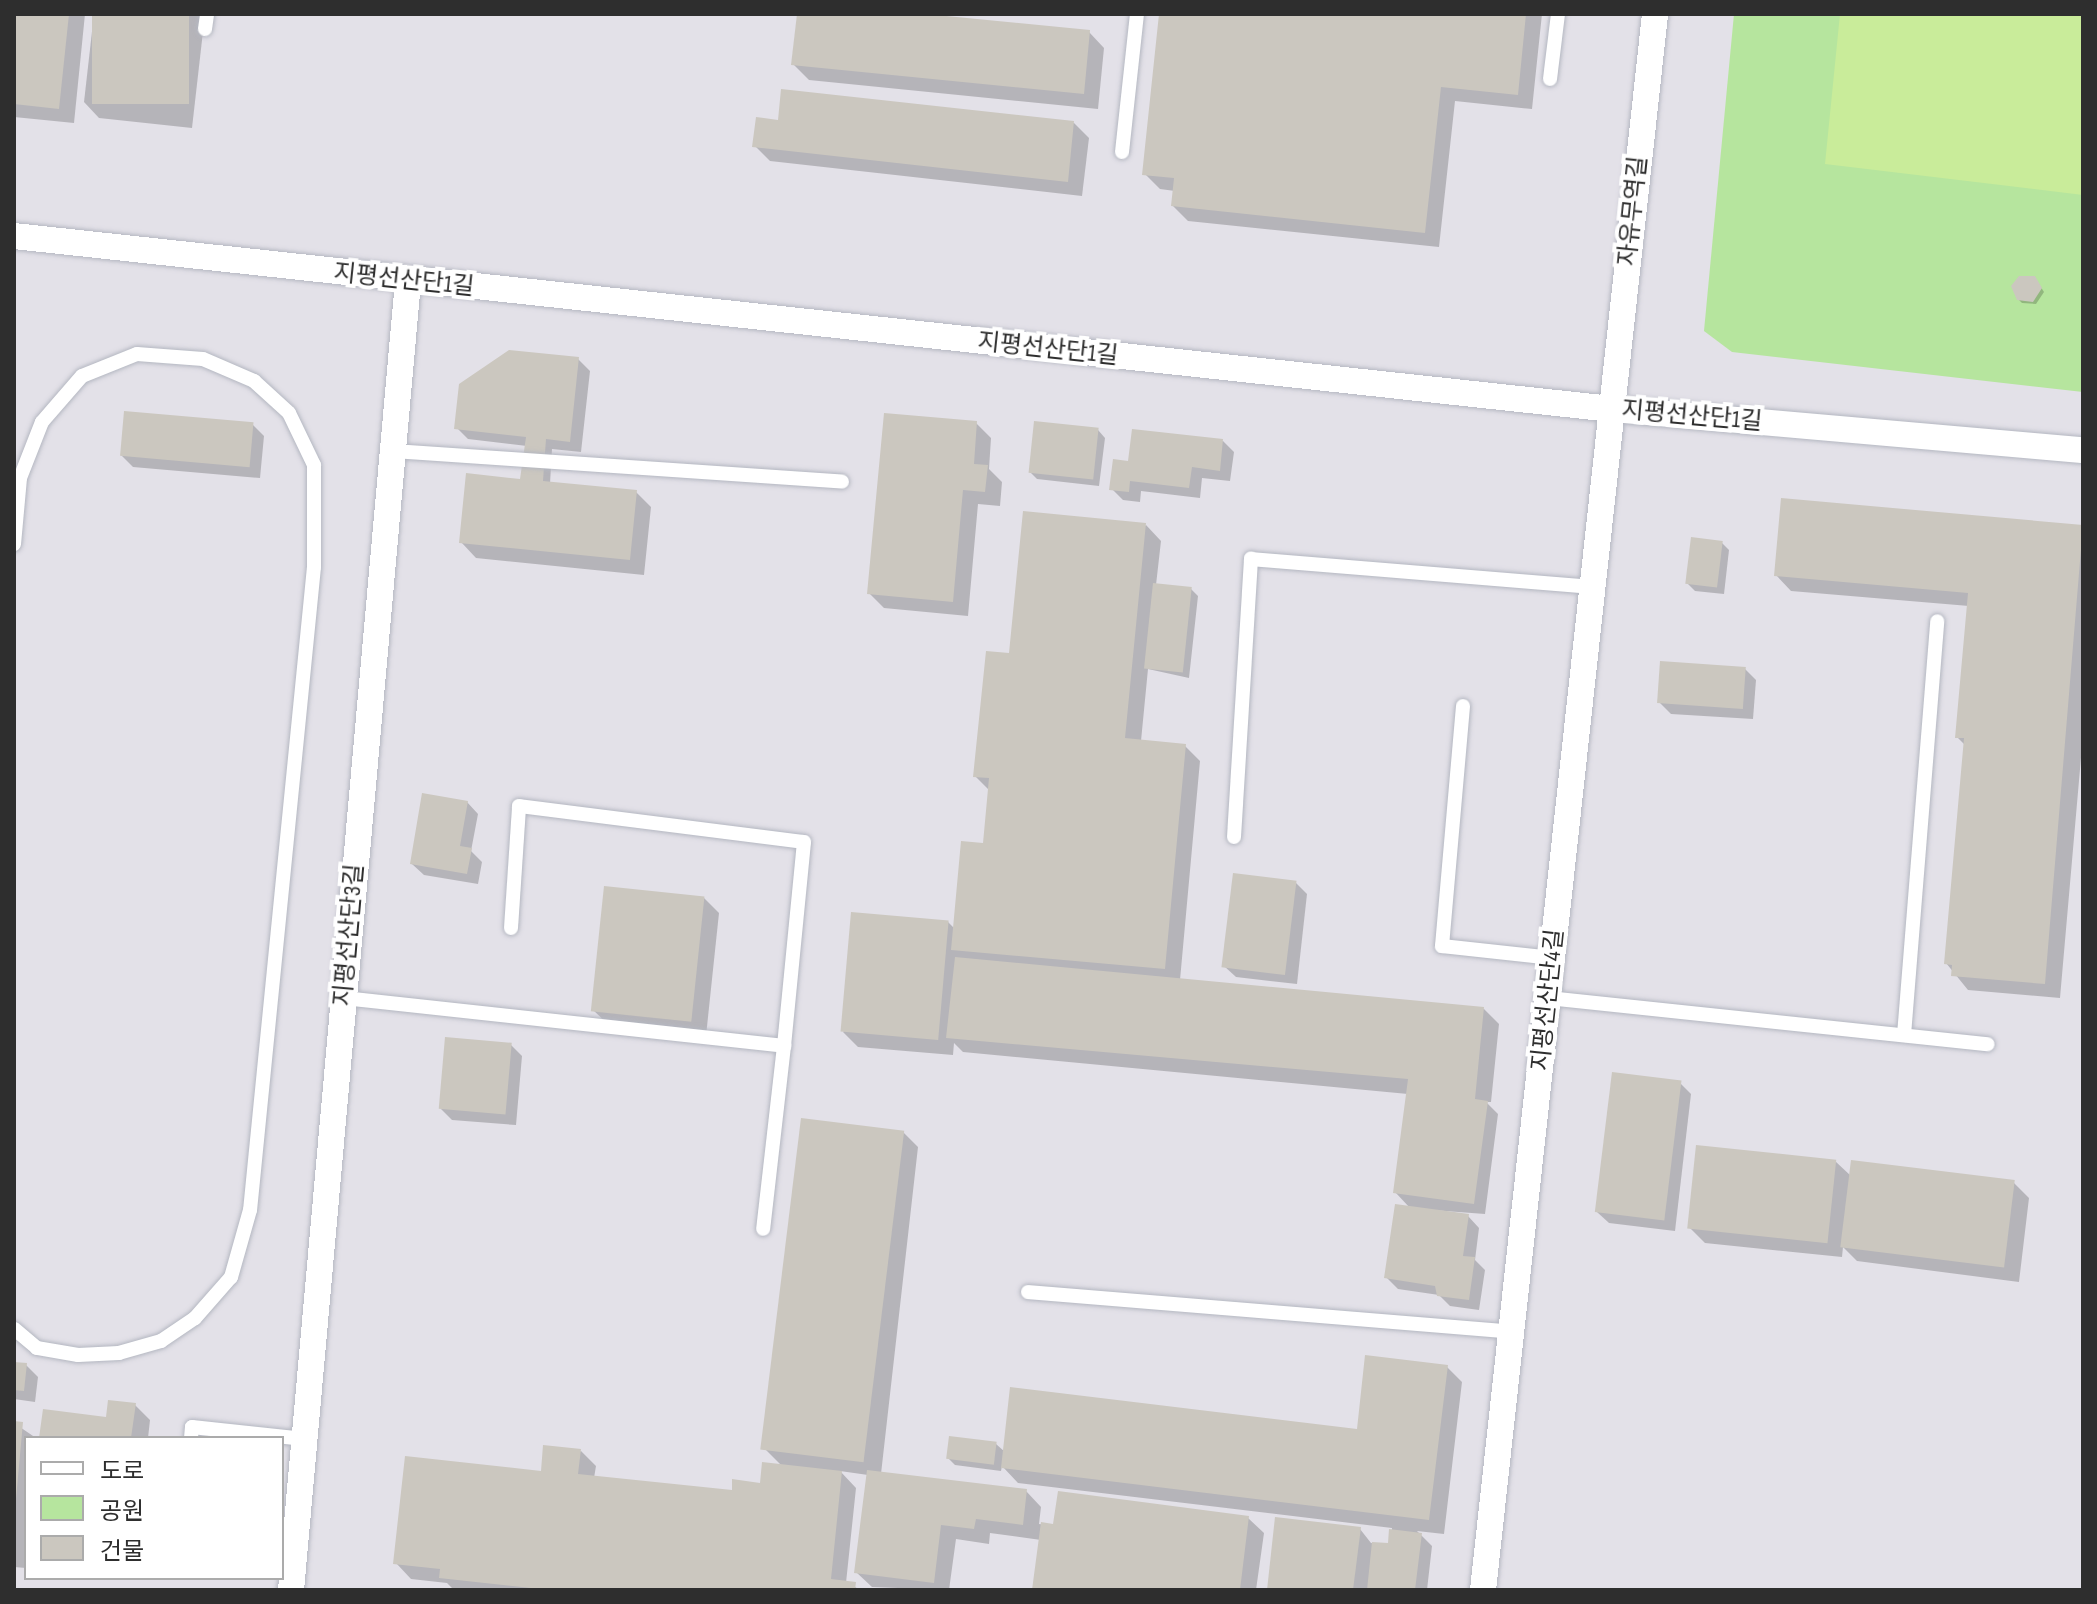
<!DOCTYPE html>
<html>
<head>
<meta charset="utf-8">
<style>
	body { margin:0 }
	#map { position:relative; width:2097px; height:1604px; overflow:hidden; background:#efe9e1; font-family:"Sofia Sans Condensed","Noto Sans KR",sans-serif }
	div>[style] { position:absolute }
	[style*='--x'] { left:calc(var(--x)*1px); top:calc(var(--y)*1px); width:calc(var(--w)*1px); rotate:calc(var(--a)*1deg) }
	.industrial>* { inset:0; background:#e3e1e8 }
	.green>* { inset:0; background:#b6e59e }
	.pitch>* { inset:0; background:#c9ec9a }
	.shadow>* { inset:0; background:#0003 }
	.building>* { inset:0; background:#cbc7bf; transform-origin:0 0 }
	.roads { filter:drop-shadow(0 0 2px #b4b7c1) drop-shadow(0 0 2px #b4b7c1) }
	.lane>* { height:14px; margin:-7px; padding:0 7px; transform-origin:7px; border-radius:7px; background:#fff }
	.street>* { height:26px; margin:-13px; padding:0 13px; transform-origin:13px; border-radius:13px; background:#fff }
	span { translate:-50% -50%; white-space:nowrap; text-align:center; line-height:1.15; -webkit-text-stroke:8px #fff; paint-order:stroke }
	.street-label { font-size:24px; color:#2e2e2e }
	.frame { position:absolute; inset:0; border:16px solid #2e2e2e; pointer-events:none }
	.legend { position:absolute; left:24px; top:1436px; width:260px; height:144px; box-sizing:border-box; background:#fff; border:2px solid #ababab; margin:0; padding:10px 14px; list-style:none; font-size:24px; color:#2e2e2e }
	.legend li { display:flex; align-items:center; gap:16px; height:40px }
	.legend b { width:40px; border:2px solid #ababab }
</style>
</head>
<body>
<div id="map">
	<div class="industrial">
		<div style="clip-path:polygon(evenodd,14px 14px,2083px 14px,2083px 1590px,14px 1590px,14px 14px,26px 1438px,282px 1438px,282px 1578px,26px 1578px,26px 1438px)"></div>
	</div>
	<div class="green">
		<div style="clip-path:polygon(1734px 14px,2083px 14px,2083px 392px,1732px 352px,1704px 331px)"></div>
	</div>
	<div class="pitch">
		<div style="clip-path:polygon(1840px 14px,2083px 14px,2083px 195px,1825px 164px)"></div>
	</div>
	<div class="shadow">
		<div style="clip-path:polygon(14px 14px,85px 14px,74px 123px,14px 117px)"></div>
		<div style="clip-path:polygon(94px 14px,205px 14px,192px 128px,99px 118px,84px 102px)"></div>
		<div style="clip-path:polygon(799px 14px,906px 14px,1089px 32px,1104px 48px,1098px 109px,809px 80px,793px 64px)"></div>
		<div style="clip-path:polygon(1161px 14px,1542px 14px,1532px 109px,1455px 101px,1439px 247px,1188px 221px,1173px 206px,1175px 191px,1160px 189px,1145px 174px)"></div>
		<div style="clip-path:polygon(1074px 123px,1089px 138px,1082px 196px,770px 161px,755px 146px)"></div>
		<div style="clip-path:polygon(2037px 281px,2044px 292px,2036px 304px,2022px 303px,2018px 299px)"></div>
		<div style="clip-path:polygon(578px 359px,590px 371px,581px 452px,552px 449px,550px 484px,636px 492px,651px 507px,644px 575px,476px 558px,461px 542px,522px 481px,527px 446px,468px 439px,457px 428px)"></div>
		<div style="clip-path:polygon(976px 423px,991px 438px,989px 469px,1002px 482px,1000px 506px,978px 504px,968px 616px,884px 608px,869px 593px)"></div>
		<div style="clip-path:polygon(253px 425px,264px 436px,260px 478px,133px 467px,121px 455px)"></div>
		<div style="clip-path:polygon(1098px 430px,1105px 438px,1099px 486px,1037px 479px,1030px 472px)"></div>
		<div style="clip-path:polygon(1223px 441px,1234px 452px,1230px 481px,1202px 478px,1200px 498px,1141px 491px,1140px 502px,1123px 500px,1112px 489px,1130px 463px)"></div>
		<div style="clip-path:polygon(1783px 500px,2083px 527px,2083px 735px,2060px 998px,1968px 990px,1946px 963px,1966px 746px,1957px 737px,1969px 606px,1791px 591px,1776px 575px)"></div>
		<div style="clip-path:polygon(1146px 525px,1161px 541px,1156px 585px,1191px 589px,1198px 596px,1189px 678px,1148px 669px,1141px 741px,1185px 746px,1200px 761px,1180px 980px,1484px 1009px,1499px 1024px,1491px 1102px,1486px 1102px,1498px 1114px,1485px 1214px,1418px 1209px,1468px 1216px,1479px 1228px,1475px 1260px,1485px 1270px,1479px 1310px,1450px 1306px,1439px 1295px,1398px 1289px,1387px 1278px,1410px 1208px,1395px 1192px,1408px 1094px,963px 1052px,954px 1043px,953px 1055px,858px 1047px,843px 1032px,948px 922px,955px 929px,985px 846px,990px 791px,975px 776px,1011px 656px)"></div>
		<div style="clip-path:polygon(1722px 543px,1729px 550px,1724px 594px,1695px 591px,1688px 584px)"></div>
		<div style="clip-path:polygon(1745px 669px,1756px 680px,1753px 719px,1671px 714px,1659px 702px)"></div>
		<div style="clip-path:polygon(467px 802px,478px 814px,471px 851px,482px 862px,478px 884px,424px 875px,412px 864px)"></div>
		<div style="clip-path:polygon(1296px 883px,1307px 894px,1297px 984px,1236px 977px,1224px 966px)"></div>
		<div style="clip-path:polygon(704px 898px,719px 913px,706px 1036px,609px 1025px,593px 1010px)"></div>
		<div style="clip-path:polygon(511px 1045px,522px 1056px,516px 1125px,452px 1120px,441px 1109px)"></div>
		<div style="clip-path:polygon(1680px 1083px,1691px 1094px,1675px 1231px,1609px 1223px,1597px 1212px)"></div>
		<div style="clip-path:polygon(903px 1132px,918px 1147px,881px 1474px,1026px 1491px,1041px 1507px,1039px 1524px,1055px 1526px,1248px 1518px,1264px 1533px,1256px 1590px,1034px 1590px,1041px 1540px,990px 1533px,989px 1544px,956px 1539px,949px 1590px,872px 1587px,856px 1572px,868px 1475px,840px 1471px,856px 1488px,846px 1583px,861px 1590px,454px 1590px,447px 1583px,411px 1579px,396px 1563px,581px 1451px,596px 1466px,594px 1478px,734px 1492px,761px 1485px,782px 1466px,765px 1449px)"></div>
		<div style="clip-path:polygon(1835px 1161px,1851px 1176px,2014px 1183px,2029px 1198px,2019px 1282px,1857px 1261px,1843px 1247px,1842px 1257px,1705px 1243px,1690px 1228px)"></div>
		<div style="clip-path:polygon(14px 1364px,26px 1365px,38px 1377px,35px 1402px,14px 1399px)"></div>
		<div style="clip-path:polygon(1447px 1367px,1462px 1382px,1444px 1534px,1417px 1531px,1432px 1546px,1427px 1590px,1269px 1590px,1360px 1529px,1371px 1543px,1390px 1545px,1392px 1528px,1018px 1483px,1002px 1466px,1001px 1471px,955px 1465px,948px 1458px,996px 1444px,1005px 1452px,1358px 1431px)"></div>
		<div style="clip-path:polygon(135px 1405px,150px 1420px,148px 1438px,41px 1438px,107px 1419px)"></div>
		<div style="clip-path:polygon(14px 1423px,36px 1438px,26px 1438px,26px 1568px,14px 1567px)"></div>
	</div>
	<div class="building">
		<div style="clip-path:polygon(14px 14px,69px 14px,59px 109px,14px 104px)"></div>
		<div style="left:92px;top:14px;width:97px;height:90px"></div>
		<div style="clip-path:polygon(797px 14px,926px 14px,1090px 30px,1084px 94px,791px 65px)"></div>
		<div style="clip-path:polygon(1159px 14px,1526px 14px,1518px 95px,1441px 87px,1425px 233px,1171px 206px,1174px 178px,1142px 175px)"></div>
		<div style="clip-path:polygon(781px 89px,1074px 121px,1068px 182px,752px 147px,756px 117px,778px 120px)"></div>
		<div style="clip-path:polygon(2019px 276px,2035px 276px,2042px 288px,2033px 302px,2017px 300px,2011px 286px)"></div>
		<div style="clip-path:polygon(509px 350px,579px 357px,570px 442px,546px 439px,543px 481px,637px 490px,630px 560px,459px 543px,466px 473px,520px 479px,526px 437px,454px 429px,459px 384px)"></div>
		<div style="left:124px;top:411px;width:130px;height:45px;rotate:5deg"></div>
		<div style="clip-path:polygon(884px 413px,977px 421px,974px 464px,988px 465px,985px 492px,963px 490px,953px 602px,867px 594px)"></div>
		<div style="left:1034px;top:421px;width:65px;height:52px;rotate:6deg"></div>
		<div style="clip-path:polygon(1132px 429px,1223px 439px,1220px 471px,1192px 467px,1189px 488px,1130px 481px,1129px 492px,1109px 490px,1113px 459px,1128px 461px)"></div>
		<div style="clip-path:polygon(1781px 498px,2083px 525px,2045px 984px,1951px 976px,1952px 965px,1944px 964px,1964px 738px,1955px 738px,1968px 593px,1774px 576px)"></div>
		<div style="clip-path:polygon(1023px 511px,1146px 523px,1125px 738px,1186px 744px,1165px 969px,951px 950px,961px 841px,983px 843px,989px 778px,973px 777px,986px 651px,1009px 653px)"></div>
		<div style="left:1691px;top:537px;width:32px;height:47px;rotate:7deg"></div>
		<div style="left:1153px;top:583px;width:39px;height:86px;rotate:6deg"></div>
		<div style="left:1660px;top:661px;width:86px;height:42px;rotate:4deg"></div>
		<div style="clip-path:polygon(422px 793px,468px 801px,460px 846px,472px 848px,467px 874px,410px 864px)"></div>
		<div style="left:1233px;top:873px;width:64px;height:95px;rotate:7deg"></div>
		<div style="left:604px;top:886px;width:101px;height:126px;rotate:6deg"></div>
		<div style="left:851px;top:912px;width:98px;height:120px;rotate:5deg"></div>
		<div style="clip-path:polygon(955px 957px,1484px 1007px,1475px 1099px,1488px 1101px,1474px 1204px,1393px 1193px,1408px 1079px,946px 1038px)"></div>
		<div style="left:445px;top:1037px;width:67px;height:72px;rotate:5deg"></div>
		<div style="left:1612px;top:1072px;width:70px;height:141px;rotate:7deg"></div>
		<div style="left:801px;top:1118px;width:104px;height:334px;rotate:7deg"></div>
		<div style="left:1696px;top:1145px;width:141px;height:84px;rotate:6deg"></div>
		<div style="left:1851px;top:1160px;width:165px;height:88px;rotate:7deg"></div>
		<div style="clip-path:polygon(1395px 1204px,1469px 1214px,1463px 1256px,1475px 1257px,1469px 1300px,1437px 1296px,1435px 1286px,1384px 1278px)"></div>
		<div style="clip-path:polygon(1365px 1355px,1448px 1365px,1429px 1520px,1001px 1468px,1010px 1387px,1357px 1429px)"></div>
		<div style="clip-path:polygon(14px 1362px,27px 1363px,24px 1391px,14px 1390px)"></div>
		<div style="clip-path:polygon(108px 1400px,136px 1403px,131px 1438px,39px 1438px,43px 1409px,106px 1417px)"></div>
		<div style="clip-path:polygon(14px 1421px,23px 1422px,16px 1499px,14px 1499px)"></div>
		<div style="left:949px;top:1436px;width:48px;height:23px;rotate:7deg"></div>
		<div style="clip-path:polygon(543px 1445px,581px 1449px,578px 1474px,732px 1490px,732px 1479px,760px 1483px,762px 1462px,842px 1471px,831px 1579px,856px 1582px,855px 1590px,549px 1590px,439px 1578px,440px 1569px,393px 1564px,405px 1456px,541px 1471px)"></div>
		<div style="clip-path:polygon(867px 1470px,1027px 1489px,1023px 1525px,976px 1519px,974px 1529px,941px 1525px,934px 1583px,854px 1573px)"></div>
		<div style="clip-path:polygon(1058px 1491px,1249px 1516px,1240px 1590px,1032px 1590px,1041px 1522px,1053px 1524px)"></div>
		<div style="clip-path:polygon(1275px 1517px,1361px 1527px,1353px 1590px,1267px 1590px)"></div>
		<div style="clip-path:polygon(1389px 1529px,1422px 1533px,1415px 1590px,1367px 1590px,1372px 1542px,1388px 1543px)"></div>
	</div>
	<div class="roads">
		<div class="lane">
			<div style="--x:205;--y:29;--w:15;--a:-82"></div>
			<div style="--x:1550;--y:79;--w:65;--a:-83"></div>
			<div style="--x:1122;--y:152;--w:139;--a:-83.8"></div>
			<div style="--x:393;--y:451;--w:450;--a:3.9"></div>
			<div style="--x:14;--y:544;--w:66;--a:-84.8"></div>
			<div style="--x:20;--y:478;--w:60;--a:-68.6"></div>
			<div style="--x:42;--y:422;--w:61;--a:-49"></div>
			<div style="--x:82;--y:376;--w:59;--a:-21.8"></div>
			<div style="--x:137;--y:354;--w:66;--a:4.3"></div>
			<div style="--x:203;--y:359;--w:56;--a:23.3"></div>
			<div style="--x:254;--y:381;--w:47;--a:42.4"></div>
			<div style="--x:289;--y:413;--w:58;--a:64.3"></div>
			<div style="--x:314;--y:465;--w:102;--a:90"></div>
			<div style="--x:314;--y:567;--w:646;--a:95.68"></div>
			<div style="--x:250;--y:1210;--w:70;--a:105.8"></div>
			<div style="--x:231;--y:1277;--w:55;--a:131.3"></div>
			<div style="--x:195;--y:1318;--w:41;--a:145.9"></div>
			<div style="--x:161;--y:1341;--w:44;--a:164.1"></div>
			<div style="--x:119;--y:1353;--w:41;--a:177.2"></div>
			<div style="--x:78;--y:1355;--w:42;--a:-170.3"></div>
			<div style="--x:37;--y:1348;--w:30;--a:-140"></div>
			<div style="--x:1463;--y:706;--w:241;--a:95"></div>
			<div style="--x:1442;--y:946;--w:111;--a:6.2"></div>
			<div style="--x:1234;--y:837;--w:279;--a:-86.5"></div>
			<div style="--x:1251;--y:559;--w:342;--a:4.7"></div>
			<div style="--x:511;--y:928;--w:122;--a:-86.2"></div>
			<div style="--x:519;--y:806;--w:287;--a:7.2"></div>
			<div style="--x:804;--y:842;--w:205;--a:95.6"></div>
			<div style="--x:344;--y:998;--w:443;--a:6.2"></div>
			<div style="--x:784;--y:1046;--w:184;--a:96.5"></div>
			<div style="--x:1548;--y:998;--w:442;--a:6"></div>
			<div style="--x:1904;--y:1035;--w:415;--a:-85.4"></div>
			<div style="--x:1028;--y:1292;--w:485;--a:4.7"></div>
			<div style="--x:191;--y:1438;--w:11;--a:-85"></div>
			<div style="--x:192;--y:1427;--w:113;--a:6.1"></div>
		</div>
		<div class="street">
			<div style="--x:14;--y:236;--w:1607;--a:6.18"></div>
			<div style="--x:1612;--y:409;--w:473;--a:5"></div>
			<div style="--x:291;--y:1590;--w:1314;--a:-84.89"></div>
			<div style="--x:1483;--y:1590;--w:1585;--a:-83.77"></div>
		</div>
	</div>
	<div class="street-label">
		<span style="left:1633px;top:211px;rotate:-84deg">자유무역길</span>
		<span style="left:404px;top:280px;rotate:6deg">지평선산단1길</span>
		<span style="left:1048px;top:349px;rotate:6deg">지평선산단1길</span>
		<span style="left:1692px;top:416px;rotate:5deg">지평선산단1길</span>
		<span style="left:349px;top:935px;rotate:-85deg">지평선산단3길</span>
		<span style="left:1548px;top:1000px;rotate:-84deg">지평선산단4길</span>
	</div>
	<div class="frame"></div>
	<ul class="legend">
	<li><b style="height:10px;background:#fff"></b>도로</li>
	<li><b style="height:22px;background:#b6e59e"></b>공원</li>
	<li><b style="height:22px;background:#cbc7bf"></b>건물</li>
	</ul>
</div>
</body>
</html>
